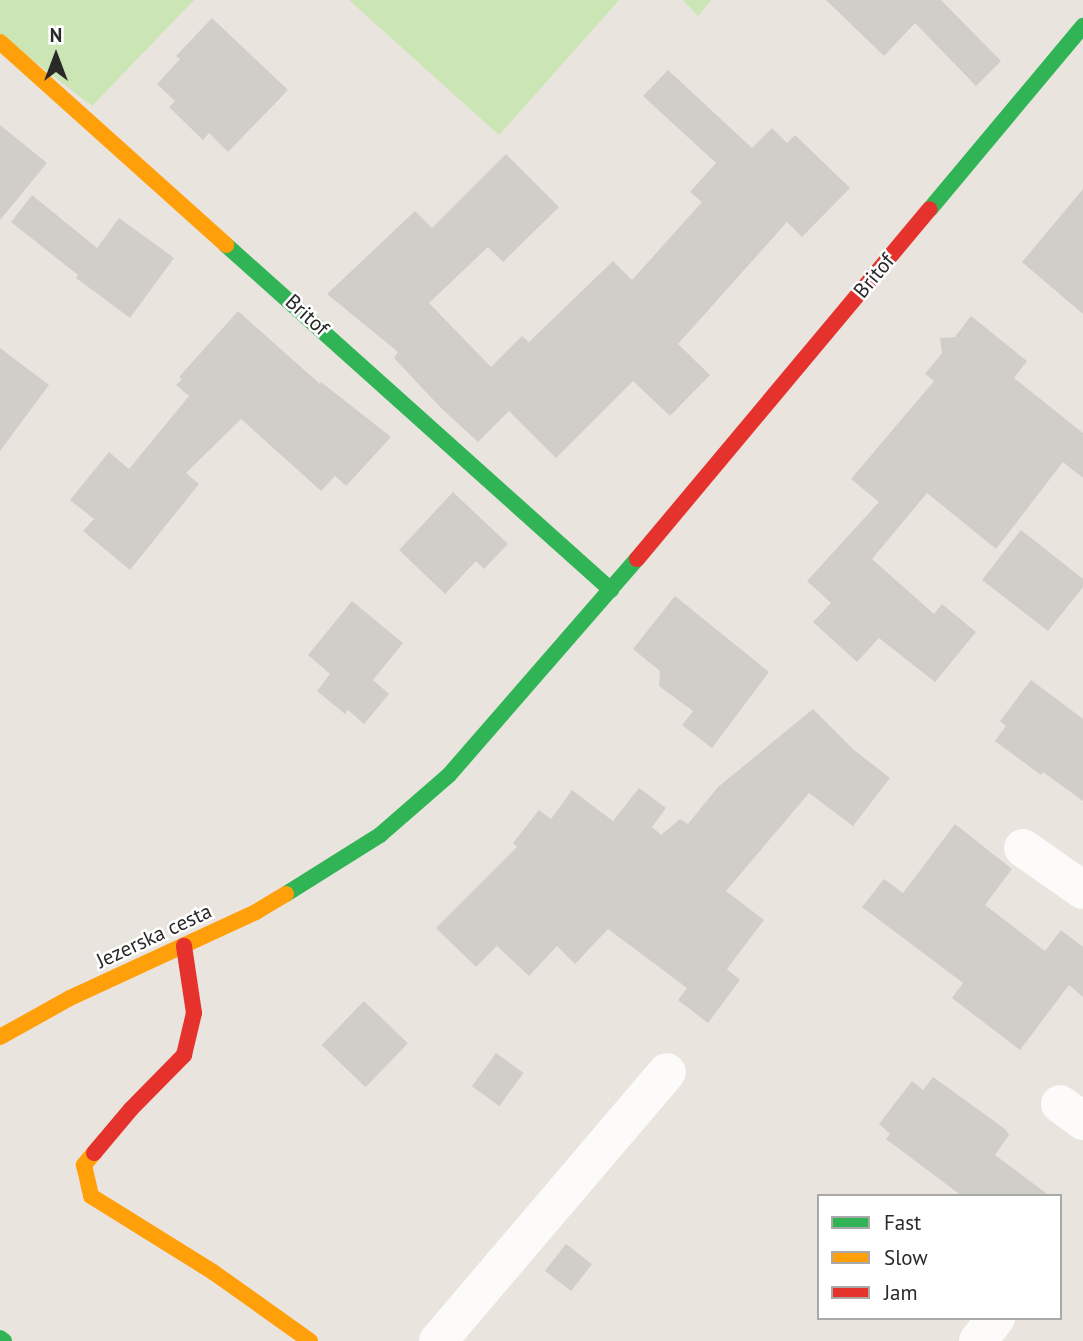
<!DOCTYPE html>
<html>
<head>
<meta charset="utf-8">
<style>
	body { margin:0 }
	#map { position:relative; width:1083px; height:1341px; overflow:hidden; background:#e9e4de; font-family:"PT Sans",sans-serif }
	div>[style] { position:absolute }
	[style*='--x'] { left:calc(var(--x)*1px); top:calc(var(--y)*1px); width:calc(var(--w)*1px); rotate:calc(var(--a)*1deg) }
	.green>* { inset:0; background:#cbe6b4 }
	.building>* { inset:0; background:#d1ceca; transform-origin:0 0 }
	.street>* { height:38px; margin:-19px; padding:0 19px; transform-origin:19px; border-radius:19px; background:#fcfbfa }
	.fast>* { height:16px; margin:-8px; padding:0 8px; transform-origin:8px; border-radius:8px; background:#30b455 }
	.slow>* { height:16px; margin:-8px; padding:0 8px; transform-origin:8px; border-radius:8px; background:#ff9f0a }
	.jam>* { height:16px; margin:-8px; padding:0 8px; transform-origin:8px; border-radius:8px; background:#e5322d }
	span { translate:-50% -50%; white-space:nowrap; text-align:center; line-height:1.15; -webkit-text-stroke:5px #fff; paint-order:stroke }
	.street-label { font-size:21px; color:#292929 }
	.legend { position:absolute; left:817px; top:1194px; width:245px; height:126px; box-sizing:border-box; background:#fff; border:2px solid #a9a9a9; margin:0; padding:9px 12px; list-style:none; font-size:21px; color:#292929 }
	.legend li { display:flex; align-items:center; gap:14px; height:35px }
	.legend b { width:35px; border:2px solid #a9a9a9 }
	.north { position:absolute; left:21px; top:21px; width:70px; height:70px; -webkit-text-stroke:5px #fff; paint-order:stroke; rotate:0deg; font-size:19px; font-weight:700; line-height:28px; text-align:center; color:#292929 }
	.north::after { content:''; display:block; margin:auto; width:24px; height:32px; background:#292929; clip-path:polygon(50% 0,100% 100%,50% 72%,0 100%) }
</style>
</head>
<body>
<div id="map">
	<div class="green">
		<div style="clip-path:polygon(0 0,194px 0,92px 106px,0 35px)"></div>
		<div style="clip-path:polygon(349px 0,619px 0,499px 135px)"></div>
		<div style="clip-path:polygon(683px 0,711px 0,698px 16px)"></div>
	</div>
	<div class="building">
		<div style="clip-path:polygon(826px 0,941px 0,1001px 61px,976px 86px,915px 23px,884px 56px)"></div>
		<div style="clip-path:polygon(212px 18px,288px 90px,228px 152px,209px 133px,203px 140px,169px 107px,175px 101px,157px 84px,180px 59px,176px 56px)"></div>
		<div style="clip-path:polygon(668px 70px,752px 148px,772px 128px,787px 143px,795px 135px,850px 188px,802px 237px,787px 222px,678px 344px,710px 375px,670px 416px,633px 381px,556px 458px,509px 411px,478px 442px,440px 407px,394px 358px,398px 352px,327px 294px,415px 211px,432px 228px,506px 154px,559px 207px,503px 262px,488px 247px,429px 303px,491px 367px,522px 336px,529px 342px,613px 261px,632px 280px,702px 202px,690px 192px,716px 163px,643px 96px)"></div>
		<div style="clip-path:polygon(0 125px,47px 163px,0 220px)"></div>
		<div style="clip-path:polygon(1083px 189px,1083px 314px,1022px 262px)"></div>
		<div style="clip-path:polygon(32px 195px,97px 248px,119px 218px,174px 258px,130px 318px,76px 278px,78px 275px,11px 222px)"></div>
		<div style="clip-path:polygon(238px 311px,320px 384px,321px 382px,391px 437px,346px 486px,335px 476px,321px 491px,241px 419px,186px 473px,199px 484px,130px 570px,83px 531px,94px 519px,70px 500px,109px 452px,129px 469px,189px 396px,176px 385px,182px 379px,179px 377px)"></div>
		<div style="clip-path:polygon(971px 316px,1027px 361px,1014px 378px,1083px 433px,1083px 478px,1063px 462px,996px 549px,927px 493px,872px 559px,934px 614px,942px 604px,976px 632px,935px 682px,879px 638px,857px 662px,813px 622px,831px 603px,807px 581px,879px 502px,851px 479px,934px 381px,925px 374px,942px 353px,940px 338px,955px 337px)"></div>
		<div style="clip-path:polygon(0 348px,49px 385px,0 451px)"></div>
		<div style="clip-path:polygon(453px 492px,508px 544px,484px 569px,476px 561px,445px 594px,399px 550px)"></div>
		<div style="clip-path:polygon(1021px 530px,1083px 579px,1083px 587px,1048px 631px,982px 580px)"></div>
		<div style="clip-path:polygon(675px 596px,769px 672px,712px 748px,682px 725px,693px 711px,659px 686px,660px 671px,633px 649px)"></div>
		<div style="clip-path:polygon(352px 601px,403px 643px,373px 680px,389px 694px,364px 724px,348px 710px,345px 714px,317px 691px,330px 674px,308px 655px)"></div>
		<div style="clip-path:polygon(1031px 680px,1083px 719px,1083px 801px,1043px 772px,1041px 775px,995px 741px,1006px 726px,1000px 721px)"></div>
		<div style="clip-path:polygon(813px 709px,854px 750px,890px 778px,853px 826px,809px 793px,726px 891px,764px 920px,727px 969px,740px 980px,708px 1023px,678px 1000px,687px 988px,608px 929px,575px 964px,557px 946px,529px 976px,497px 946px,476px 967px,436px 928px,517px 847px,513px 843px,539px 810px,551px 819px,572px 790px,613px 821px,639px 788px,666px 808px,652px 827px,661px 835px,680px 819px,688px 824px,718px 787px)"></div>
		<div style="clip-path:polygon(955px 824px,1012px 869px,985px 905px,1045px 951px,1061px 930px,1083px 947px,1083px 997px,1069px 985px,1020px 1050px,952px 998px,963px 983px,862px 907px,884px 879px,903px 893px)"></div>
		<div style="left:364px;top:1001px;width:61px;height:61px;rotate:44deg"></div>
		<div style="left:496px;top:1053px;width:34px;height:41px;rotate:36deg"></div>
		<div style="clip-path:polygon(933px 1077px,1005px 1129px,1009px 1135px,995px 1155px,1050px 1196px,962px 1196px,886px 1139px,890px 1134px,879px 1124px,912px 1081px,923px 1090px)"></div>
		<div style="left:566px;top:1244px;width:33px;height:34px;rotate:38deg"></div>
	</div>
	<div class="street">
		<div style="--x:1023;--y:848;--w:73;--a:35"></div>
		<div style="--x:1060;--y:1104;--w:29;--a:36"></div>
		<div style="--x:438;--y:1341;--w:353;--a:-49.6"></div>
		<div style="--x:978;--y:1341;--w:29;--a:-52"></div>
	</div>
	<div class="fast">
		<div style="--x:930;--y:209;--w:239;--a:-50.1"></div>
		<div style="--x:226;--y:245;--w:517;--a:41.86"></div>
		<div style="--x:286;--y:894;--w:111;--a:-32.1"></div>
		<div style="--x:380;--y:835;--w:91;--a:-41"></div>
		<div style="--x:449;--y:775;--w:286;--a:-49"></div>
		<div style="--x:0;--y:1338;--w:5;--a:37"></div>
	</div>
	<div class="slow">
		<div style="--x:0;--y:42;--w:304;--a:41.9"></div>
		<div style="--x:0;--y:1037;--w:80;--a:-29.1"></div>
		<div style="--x:70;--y:998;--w:205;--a:-24.8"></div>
		<div style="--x:256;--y:912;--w:35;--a:-31"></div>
		<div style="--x:94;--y:1153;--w:16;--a:130"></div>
		<div style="--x:84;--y:1165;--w:32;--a:77"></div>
		<div style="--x:91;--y:1196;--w:144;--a:31.9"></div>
		<div style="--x:213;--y:1272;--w:119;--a:35.4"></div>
	</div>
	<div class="jam">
		<div style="--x:637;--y:559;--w:456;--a:-50.1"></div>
		<div style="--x:94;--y:1153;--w:57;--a:-49.9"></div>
		<div style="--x:131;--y:1109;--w:76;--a:-45.5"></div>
		<div style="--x:184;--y:1055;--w:43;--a:-76.6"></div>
		<div style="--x:194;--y:1013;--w:68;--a:-98.5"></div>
	</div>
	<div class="street-label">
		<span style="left:874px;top:276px;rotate:-50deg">Britof</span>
		<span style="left:307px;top:315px;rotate:42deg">Britof</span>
		<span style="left:154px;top:936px;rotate:-25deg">Jezerska cesta</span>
	</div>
	<ul class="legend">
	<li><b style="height:9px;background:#30b455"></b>Fast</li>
	<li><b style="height:9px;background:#ff9f0a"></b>Slow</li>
	<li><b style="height:9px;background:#e5322d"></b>Jam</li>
	</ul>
	<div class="north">N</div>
</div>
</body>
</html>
